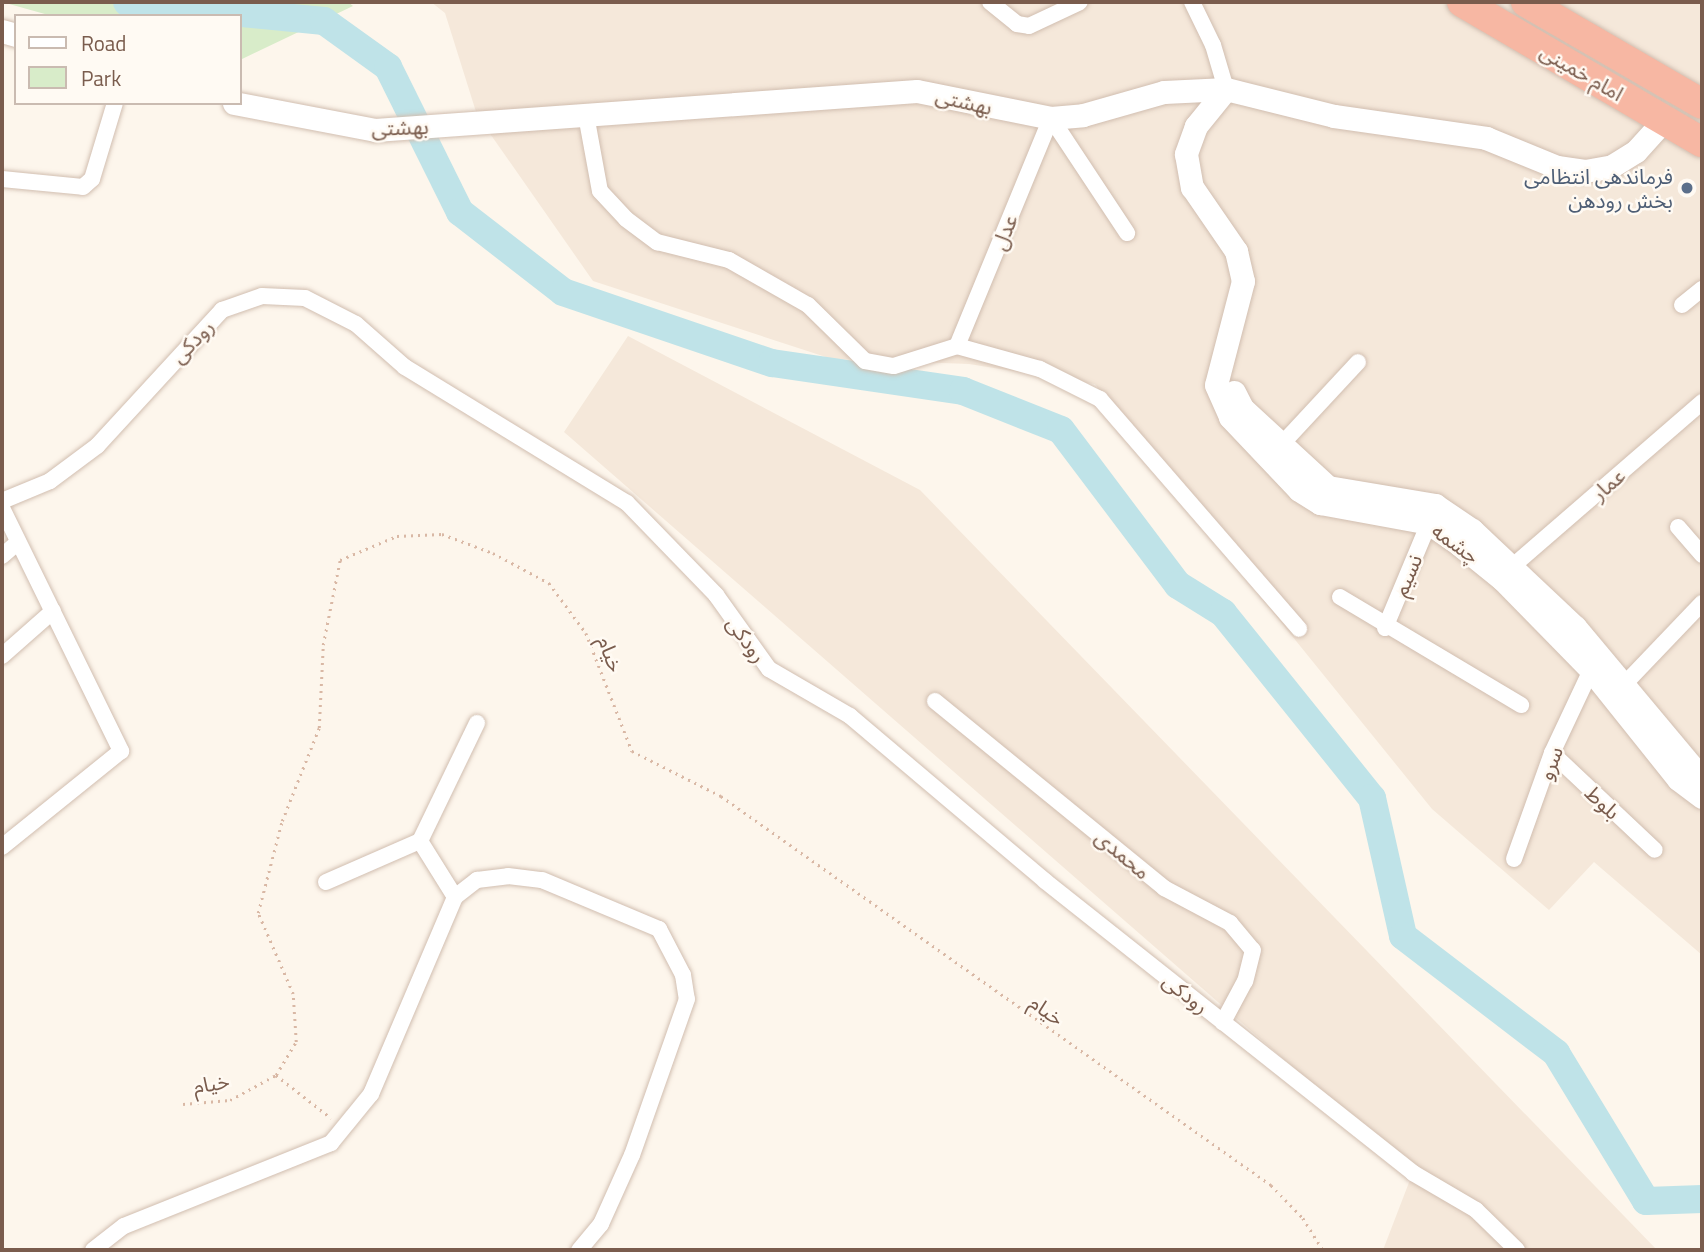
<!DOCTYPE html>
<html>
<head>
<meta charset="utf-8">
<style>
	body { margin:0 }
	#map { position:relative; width:1704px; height:1252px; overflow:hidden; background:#fdf6ec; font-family:"Titillium Web","Noto Sans Arabic",sans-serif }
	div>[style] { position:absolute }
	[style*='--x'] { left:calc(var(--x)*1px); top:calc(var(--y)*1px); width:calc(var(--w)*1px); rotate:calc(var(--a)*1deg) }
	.residential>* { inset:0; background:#f5e8da }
	.green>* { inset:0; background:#d8ecc9 }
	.river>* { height:28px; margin:-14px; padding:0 14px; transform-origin:14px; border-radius:14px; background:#bfe3e8 }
	.path>* { height:2.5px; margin-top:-1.25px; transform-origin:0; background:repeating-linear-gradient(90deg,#d9b8a5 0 2px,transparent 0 7px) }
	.roads { filter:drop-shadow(0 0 2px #d1beb0) drop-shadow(0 0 2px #d1beb0) }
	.street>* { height:16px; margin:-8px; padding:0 8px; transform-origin:8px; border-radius:8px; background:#fff }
	.secondary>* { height:23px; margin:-11.5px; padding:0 11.5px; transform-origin:11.5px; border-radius:11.5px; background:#fff }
	.highway>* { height:30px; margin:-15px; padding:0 15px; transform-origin:15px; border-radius:15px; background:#f7b7a3 }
	.dots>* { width:19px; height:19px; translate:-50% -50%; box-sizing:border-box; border:4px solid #fffaf3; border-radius:50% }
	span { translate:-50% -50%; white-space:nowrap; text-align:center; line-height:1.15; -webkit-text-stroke:5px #fffaf3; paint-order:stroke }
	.street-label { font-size:21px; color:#7a5c4d }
	.service-label { font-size:21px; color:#4e5e75 }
	.right { translate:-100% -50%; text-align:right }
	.frame { position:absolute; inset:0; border:4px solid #7a5c4d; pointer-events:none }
	.legend { position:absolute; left:14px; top:14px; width:228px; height:91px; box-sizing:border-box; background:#fffaf3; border:2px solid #cabbb1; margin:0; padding:9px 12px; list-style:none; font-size:21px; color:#7a5c4d }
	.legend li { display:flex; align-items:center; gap:14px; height:35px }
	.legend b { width:35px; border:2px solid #cabbb1 }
</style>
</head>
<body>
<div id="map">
	<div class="residential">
		<div style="clip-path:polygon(431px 2px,1702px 2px,1702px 955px,1594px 862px,1549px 910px,1432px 809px,1140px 448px,1095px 384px,969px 364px,832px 359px,593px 281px,477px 115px,445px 13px)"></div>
		<div style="clip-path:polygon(628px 336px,920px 490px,1657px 1250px,1383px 1250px,1413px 1172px,564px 432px)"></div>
	</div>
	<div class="green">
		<div style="clip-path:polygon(2px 2px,348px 2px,353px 6px,240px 60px,240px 16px,52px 16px)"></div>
	</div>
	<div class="river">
		<div style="--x:127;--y:2;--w:198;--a:5.5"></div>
		<div style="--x:324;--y:21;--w:79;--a:35.7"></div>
		<div style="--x:388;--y:67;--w:162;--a:63.6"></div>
		<div style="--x:460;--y:212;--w:130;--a:37.8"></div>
		<div style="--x:563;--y:292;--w:221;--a:18.8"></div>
		<div style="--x:772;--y:363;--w:193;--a:8.3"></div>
		<div style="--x:963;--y:391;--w:105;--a:21.7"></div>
		<div style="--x:1061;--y:430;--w:194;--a:53"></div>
		<div style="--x:1178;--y:585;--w:53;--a:31.9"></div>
		<div style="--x:1223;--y:613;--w:238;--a:51.2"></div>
		<div style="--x:1372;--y:798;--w:141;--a:77.3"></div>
		<div style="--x:1403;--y:936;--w:193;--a:37.4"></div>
		<div style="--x:1556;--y:1053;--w:173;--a:58.7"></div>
		<div style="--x:1646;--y:1201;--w:56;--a:-2"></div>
	</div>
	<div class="path">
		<div style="--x:276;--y:1075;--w:70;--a:38"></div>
		<div style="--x:183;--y:1104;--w:47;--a:-4.9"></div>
		<div style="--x:230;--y:1100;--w:52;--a:-28.5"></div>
		<div style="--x:276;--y:1075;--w:39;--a:-59"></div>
		<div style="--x:296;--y:1042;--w:48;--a:-93.6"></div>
		<div style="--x:293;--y:994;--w:88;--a:-113.4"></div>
		<div style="--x:258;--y:913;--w:95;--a:-75.4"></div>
		<div style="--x:282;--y:821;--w:100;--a:-68.3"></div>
		<div style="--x:319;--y:728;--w:83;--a:-87.2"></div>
		<div style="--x:323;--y:645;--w:87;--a:-78.7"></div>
		<div style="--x:340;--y:560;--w:62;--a:-22.8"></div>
		<div style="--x:397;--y:536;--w:45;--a:-2.5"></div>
		<div style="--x:442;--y:534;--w:54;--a:20.4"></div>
		<div style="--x:493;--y:553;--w:64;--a:28.2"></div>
		<div style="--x:549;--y:583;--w:62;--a:53.5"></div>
		<div style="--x:586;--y:633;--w:127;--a:68.7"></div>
		<div style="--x:632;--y:751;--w:100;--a:26.8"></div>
		<div style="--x:721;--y:796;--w:674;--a:35.27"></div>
		<div style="--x:1271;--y:1185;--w:46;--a:45.9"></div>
		<div style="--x:1303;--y:1218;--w:38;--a:58"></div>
	</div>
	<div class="roads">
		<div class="street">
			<div style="--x:990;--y:2;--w:35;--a:39"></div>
			<div style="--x:1017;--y:24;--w:12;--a:9"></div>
			<div style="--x:1029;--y:26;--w:56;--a:-25.2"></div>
			<div style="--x:1192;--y:2;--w:48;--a:64"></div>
			<div style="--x:1213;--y:45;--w:46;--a:73.5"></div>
			<div style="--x:586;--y:115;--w:77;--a:79.6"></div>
			<div style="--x:600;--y:191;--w:38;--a:47"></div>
			<div style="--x:626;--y:219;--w:39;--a:37"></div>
			<div style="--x:657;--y:242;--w:74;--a:14"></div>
			<div style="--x:729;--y:260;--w:91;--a:29.7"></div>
			<div style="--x:808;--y:305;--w:80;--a:44.5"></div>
			<div style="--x:865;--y:361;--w:29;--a:10"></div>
			<div style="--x:894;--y:366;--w:66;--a:-17.6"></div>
			<div style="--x:957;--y:346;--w:86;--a:15.5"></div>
			<div style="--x:1040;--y:369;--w:67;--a:26.6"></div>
			<div style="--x:1100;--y:399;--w:304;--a:49.1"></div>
			<div style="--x:1051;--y:118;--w:138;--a:56.5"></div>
			<div style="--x:2;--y:179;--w:81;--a:5.6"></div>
			<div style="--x:83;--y:187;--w:12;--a:-42"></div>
			<div style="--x:92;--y:179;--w:79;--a:-73.2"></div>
			<div style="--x:1682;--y:305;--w:26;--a:-39"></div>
			<div style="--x:957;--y:346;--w:247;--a:-67.6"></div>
			<div style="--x:1281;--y:445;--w:113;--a:-47.1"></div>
			<div style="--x:2;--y:501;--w:52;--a:-22.6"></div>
			<div style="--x:50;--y:481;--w:59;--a:-36.7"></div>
			<div style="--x:97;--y:446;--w:185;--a:-47.4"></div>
			<div style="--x:222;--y:310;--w:42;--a:-19.3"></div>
			<div style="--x:262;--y:296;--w:43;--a:2.7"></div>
			<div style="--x:305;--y:298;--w:57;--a:27"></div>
			<div style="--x:356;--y:324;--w:65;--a:41.3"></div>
			<div style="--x:405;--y:367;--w:260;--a:31.5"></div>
			<div style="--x:627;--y:503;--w:128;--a:45.9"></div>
			<div style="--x:716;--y:595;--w:91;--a:54.4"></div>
			<div style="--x:769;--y:669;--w:94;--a:30.1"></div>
			<div style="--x:850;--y:716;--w:255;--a:40.2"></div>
			<div style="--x:1045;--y:881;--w:470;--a:38.4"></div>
			<div style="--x:1413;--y:1173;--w:73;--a:30.4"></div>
			<div style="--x:1476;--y:1210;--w:57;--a:44.3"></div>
			<div style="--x:2;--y:508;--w:271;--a:63.9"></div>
			<div style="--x:121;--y:751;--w:153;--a:141.1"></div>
			<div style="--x:1678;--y:527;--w:37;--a:49"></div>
			<div style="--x:2;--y:556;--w:21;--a:-41"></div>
			<div style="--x:1514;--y:565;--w:249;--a:-40.9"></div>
			<div style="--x:1340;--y:597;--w:211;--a:30.8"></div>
			<div style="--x:1385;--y:628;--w:114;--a:-67.3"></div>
			<div style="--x:2;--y:656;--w:68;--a:-41.4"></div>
			<div style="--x:1617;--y:692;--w:123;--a:-46.3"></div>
			<div style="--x:935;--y:701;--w:296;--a:39.2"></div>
			<div style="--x:1164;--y:888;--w:75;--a:27.9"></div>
			<div style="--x:1230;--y:923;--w:35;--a:50"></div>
			<div style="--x:1253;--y:950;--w:32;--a:104"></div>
			<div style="--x:1245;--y:981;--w:47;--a:118.2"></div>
			<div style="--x:1552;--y:753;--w:141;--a:43.3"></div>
			<div style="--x:1514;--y:859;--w:113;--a:-70.3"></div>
			<div style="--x:1552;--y:753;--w:92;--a:-64.8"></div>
			<div style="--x:326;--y:882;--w:103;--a:-23.6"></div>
			<div style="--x:455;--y:897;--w:66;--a:-122"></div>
			<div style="--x:420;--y:841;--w:131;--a:-64.2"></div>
			<div style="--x:93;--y:1250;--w:39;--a:-38"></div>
			<div style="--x:124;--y:1226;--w:223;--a:-21.8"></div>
			<div style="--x:331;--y:1143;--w:63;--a:-50.8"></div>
			<div style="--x:371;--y:1094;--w:214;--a:-66.9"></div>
			<div style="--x:455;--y:897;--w:28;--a:-38"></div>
			<div style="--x:477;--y:880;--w:31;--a:-7"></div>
			<div style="--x:508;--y:876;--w:34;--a:7"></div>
			<div style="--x:542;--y:880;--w:127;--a:22.7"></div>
			<div style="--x:659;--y:929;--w:52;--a:62.4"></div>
			<div style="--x:683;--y:975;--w:24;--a:81"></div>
			<div style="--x:687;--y:999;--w:165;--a:109.4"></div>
			<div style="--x:632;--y:1155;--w:76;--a:114.2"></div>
			<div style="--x:601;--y:1224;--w:34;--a:130"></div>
		</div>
		<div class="secondary">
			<div style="--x:2;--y:31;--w:15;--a:16"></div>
			<div style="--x:1226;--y:89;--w:48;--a:129"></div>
			<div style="--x:1196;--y:126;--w:30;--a:110"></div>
			<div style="--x:1186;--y:154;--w:34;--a:80"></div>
			<div style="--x:1192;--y:187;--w:78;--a:55.5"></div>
			<div style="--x:1236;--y:251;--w:31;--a:77"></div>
			<div style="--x:1243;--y:281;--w:107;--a:104.6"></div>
			<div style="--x:1216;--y:385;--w:35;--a:66"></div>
			<div style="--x:1230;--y:417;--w:100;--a:46.6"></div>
			<div style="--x:1299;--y:490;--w:25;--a:32"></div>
			<div style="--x:1320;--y:503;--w:111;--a:10.4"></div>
			<div style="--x:1429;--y:523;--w:38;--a:35"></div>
			<div style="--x:1460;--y:545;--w:55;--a:39.1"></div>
			<div style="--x:1503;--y:580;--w:126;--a:45.6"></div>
			<div style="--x:1591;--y:670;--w:139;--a:51.4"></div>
			<div style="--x:1678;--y:779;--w:30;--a:37"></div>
			<div style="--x:234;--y:103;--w:144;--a:10.8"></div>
			<div style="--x:375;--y:130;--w:543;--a:-4.12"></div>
			<div style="--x:917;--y:91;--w:137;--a:11.4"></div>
			<div style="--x:1051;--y:118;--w:32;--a:-5"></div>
			<div style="--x:1083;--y:115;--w:84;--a:-15.9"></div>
			<div style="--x:1164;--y:92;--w:62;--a:-2.8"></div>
			<div style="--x:1226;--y:89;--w:111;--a:14"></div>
			<div style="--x:1334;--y:116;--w:154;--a:8.2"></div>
			<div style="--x:1486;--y:138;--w:77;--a:22.2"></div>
			<div style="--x:1557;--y:167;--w:28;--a:8"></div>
			<div style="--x:1585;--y:171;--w:27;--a:-10"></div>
			<div style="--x:1612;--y:166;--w:28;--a:-32"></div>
			<div style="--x:1636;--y:151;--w:42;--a:-47.9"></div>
			<div style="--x:1234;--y:392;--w:18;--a:63"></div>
			<div style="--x:1242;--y:408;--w:117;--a:42.6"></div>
			<div style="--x:1328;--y:487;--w:109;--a:9.5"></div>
			<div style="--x:1435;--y:505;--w:45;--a:34"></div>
			<div style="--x:1472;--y:530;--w:141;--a:43.3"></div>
			<div style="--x:1575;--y:627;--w:198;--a:50.1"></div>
		</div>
		<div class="highway">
			<div style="--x:1462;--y:2;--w:278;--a:30.3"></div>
			<div style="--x:1526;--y:2;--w:203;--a:30.1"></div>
		</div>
	</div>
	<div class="dots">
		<div style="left:1687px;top:188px;background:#5c6f8a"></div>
	</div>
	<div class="street-label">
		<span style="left:1582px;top:72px;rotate:30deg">امام خمینی</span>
		<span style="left:964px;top:101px;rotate:13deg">بهشتی</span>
		<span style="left:400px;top:127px;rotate:-2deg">بهشتی</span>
		<span style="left:1004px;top:232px;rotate:-68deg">عدل</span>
		<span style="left:192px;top:341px;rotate:-46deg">رودکی</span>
		<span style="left:1608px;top:484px;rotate:-41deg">عمار</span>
		<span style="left:1456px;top:543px;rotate:36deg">چشمه</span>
		<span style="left:1407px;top:575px;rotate:-67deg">نسیم</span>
		<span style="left:747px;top:639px;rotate:54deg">رودکی</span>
		<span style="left:611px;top:654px;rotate:69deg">خیام</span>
		<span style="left:1550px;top:763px;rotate:-69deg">سرو</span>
		<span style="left:1603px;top:802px;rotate:43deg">بلوط</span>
		<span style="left:1123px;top:854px;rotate:40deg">محمدی</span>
		<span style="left:1186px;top:993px;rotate:38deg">رودکی</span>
		<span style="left:1047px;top:1010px;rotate:35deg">خیام</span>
		<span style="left:211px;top:1083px;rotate:-10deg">خیام</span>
	</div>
	<div class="service-label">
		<span class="right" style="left:1673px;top:188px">فرماندهی انتظامی<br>بخش رودهن</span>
	</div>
	<div class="frame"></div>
	<ul class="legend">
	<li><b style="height:9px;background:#fff"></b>Road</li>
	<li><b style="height:19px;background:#d8ecc9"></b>Park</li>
	</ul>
</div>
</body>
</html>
